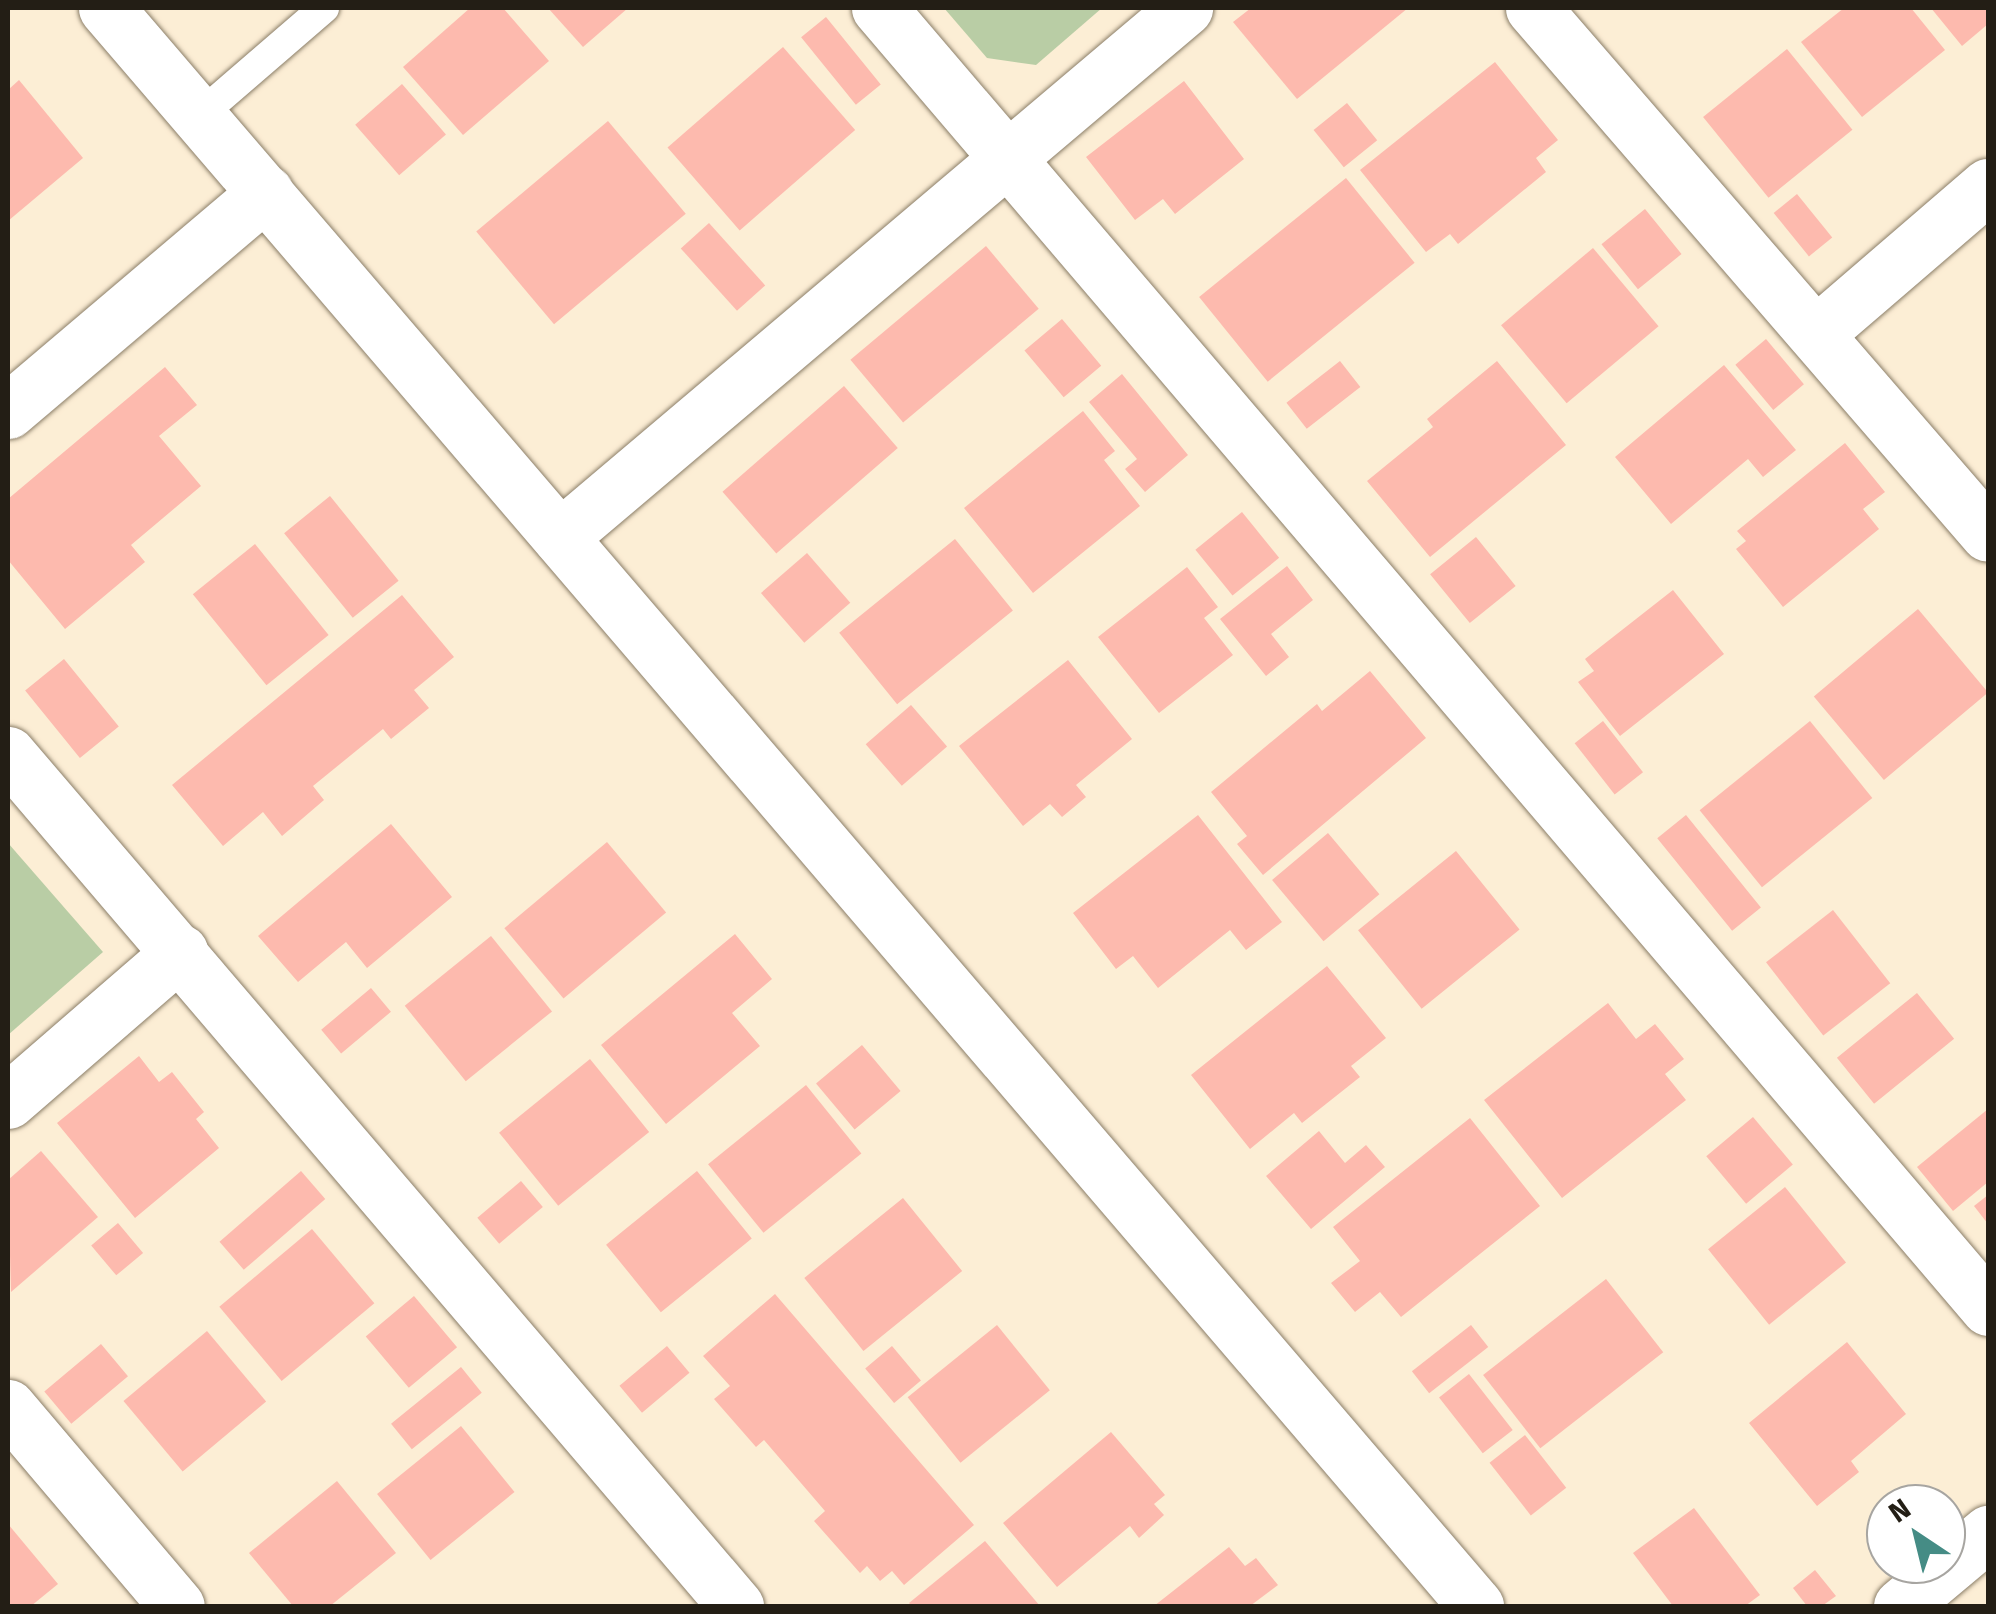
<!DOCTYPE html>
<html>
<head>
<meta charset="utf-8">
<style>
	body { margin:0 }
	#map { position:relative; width:1996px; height:1614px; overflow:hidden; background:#fceed5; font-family:"Fira Sans",sans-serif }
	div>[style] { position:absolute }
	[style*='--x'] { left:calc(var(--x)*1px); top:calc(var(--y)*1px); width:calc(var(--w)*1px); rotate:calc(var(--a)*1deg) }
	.green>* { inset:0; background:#b9cda5 }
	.building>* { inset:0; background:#fdbaae; transform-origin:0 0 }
	.roads { filter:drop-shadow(0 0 2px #8b7e68) drop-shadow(0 0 2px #8b7e68) }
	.service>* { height:30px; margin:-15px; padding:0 15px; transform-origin:15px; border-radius:15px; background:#fff }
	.minor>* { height:55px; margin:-27.5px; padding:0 27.5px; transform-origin:27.5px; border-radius:27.5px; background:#fff }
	span { translate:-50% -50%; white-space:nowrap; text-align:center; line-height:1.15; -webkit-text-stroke:8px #fff; paint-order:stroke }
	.frame { position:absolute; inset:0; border:10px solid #231e15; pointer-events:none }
	.north { position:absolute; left:1866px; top:1484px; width:100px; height:100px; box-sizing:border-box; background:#fff; border:2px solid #a7a5a1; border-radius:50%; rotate:325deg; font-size:28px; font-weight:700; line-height:40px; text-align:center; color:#231e15 }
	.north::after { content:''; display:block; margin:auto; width:35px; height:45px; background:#458c85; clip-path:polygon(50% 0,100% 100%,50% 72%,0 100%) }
</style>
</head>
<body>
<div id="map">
	<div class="green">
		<div style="clip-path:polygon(944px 8px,1102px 8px,1036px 65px,987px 58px)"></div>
		<div style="clip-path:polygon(8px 843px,103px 952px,8px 1035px)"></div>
	</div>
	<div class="building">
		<div style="clip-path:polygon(470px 8px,503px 8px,549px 61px,463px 135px,403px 67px)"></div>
		<div style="clip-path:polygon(548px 8px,628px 8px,583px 47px)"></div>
		<div style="clip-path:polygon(1251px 8px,1408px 8px,1297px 99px,1233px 22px)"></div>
		<div style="clip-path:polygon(1844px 8px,1911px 8px,1945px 50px,1862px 117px,1801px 42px)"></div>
		<div style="clip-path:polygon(1931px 8px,1988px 8px,1988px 24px,1962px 46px)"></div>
		<div style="left:826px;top:17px;width:87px;height:32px;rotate:51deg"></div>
		<div style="left:783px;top:47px;width:110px;height:153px;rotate:49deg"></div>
		<div style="left:1787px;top:49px;width:104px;height:108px;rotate:51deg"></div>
		<div style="clip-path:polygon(1495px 62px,1558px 140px,1536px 158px,1546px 172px,1458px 244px,1450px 234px,1426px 252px,1360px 170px)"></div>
		<div style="clip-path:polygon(19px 80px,83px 158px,8px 221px,8px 90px)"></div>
		<div style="clip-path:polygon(1184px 81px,1244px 159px,1175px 214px,1163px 199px,1135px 220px,1086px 157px)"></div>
		<div style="left:402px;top:84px;width:67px;height:62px;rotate:49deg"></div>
		<div style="left:1347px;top:103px;width:48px;height:43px;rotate:51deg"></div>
		<div style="left:608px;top:121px;width:121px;height:172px;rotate:50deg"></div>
		<div style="left:1346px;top:178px;width:109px;height:189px;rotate:51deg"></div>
		<div style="left:1797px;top:194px;width:56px;height:30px;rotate:51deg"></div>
		<div style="left:1645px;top:209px;width:58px;height:56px;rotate:51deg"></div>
		<div style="left:709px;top:223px;width:84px;height:38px;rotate:48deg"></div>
		<div style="left:986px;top:246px;width:82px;height:177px;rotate:50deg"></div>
		<div style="left:1593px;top:248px;width:102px;height:120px;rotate:50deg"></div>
		<div style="left:1062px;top:319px;width:61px;height:49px;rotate:50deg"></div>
		<div style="left:1766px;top:339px;width:59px;height:40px;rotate:50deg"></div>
		<div style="left:1340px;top:361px;width:33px;height:68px;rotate:52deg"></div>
		<div style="clip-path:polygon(1497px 361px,1566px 445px,1430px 557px,1367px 481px,1433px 427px,1427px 419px)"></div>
		<div style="clip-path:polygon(1724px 365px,1796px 450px,1763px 477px,1748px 459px,1671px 524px,1615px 457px)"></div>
		<div style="clip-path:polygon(165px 367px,197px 405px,159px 436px,201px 486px,131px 545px,145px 562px,65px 629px,8px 560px,8px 499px)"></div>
		<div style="clip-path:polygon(1122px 374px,1188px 455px,1145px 492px,1125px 469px,1137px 459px,1089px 402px)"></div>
		<div style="left:844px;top:386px;width:82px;height:161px;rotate:49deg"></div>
		<div style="clip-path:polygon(1083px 411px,1115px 451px,1104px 460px,1140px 506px,1033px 593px,964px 508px)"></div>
		<div style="clip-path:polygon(1845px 443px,1885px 492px,1863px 509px,1879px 529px,1783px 607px,1736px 549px,1746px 541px,1737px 531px)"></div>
		<div style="left:330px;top:496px;width:109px;height:59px;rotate:51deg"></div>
		<div style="left:1242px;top:512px;width:59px;height:60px;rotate:51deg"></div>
		<div style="left:1476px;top:537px;width:63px;height:59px;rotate:51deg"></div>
		<div style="left:955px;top:539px;width:92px;height:149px;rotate:51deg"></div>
		<div style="left:255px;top:544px;width:117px;height:80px;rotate:51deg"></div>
		<div style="left:807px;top:553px;width:66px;height:61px;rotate:49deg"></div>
		<div style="clip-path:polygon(1287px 566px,1313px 600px,1271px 634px,1289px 657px,1266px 676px,1220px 619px)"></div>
		<div style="clip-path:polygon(1187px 567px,1218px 607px,1204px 618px,1233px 655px,1159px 713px,1098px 637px)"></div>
		<div style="clip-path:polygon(1673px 590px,1724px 654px,1620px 736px,1578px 682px,1594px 671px,1585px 659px)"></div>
		<div style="clip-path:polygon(402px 595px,454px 657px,414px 690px,429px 708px,391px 739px,383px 729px,313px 786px,324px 800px,282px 836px,263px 812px,223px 846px,172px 785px)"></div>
		<div style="left:1918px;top:609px;width:109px;height:136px;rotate:50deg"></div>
		<div style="left:64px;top:659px;width:87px;height:50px;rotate:51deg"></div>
		<div style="clip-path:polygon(1068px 660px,1132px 739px,1076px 785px,1086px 797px,1062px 817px,1050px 804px,1023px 826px,959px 746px)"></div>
		<div style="clip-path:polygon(1370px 671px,1426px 738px,1263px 875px,1237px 844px,1247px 836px,1211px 792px,1317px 704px,1322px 711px)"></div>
		<div style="left:911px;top:705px;width:55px;height:60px;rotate:49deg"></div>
		<div style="left:1603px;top:721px;width:65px;height:36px;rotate:52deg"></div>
		<div style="left:1810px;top:721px;width:99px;height:142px;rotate:51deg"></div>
		<div style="clip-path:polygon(1198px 815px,1282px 922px,1246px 950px,1230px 930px,1158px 988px,1133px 956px,1116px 969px,1073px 913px)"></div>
		<div style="left:1686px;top:815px;width:119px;height:37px;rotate:51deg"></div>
		<div style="clip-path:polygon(391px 824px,452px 897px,367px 968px,346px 942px,298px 982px,258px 936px)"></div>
		<div style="left:1328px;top:833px;width:80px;height:73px;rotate:50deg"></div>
		<div style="left:607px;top:842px;width:92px;height:134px;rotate:50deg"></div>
		<div style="left:1456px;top:851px;width:101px;height:126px;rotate:51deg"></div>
		<div style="left:1833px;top:910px;width:93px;height:85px;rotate:52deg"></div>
		<div style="clip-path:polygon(735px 934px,772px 979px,732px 1013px,760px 1046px,666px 1124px,601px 1045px)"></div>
		<div style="left:491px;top:936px;width:97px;height:111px;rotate:51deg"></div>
		<div style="clip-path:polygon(1327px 966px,1386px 1038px,1351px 1066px,1360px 1077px,1302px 1123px,1294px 1113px,1250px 1149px,1191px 1075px)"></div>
		<div style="left:371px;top:988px;width:31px;height:65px;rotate:50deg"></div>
		<div style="left:1917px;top:993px;width:59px;height:103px;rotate:51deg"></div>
		<div style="clip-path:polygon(1608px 1003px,1636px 1039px,1655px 1024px,1684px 1059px,1665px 1074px,1686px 1100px,1562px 1198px,1484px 1100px)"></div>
		<div style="left:862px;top:1045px;width:60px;height:60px;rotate:50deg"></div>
		<div style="clip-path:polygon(139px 1056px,159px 1082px,172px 1072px,204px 1112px,196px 1119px,219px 1148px,135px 1218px,57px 1123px)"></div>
		<div style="left:590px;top:1059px;width:94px;height:117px;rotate:51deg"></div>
		<div style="left:806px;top:1085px;width:88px;height:126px;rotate:51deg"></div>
		<div style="clip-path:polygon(1988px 1109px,1988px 1182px,1953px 1211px,1917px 1167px)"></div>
		<div style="left:1753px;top:1117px;width:62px;height:61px;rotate:50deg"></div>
		<div style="clip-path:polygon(1470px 1118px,1540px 1206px,1401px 1317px,1380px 1292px,1355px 1312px,1331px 1283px,1360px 1261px,1333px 1227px)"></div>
		<div style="clip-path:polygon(1319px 1131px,1345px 1163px,1366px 1145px,1385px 1167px,1311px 1229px,1266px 1176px)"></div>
		<div style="clip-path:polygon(41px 1151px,98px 1217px,11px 1292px,8px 1180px)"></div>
		<div style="left:301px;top:1171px;width:37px;height:108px;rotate:49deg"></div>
		<div style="left:697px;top:1171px;width:87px;height:117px;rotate:51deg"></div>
		<div style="left:521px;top:1181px;width:34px;height:57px;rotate:50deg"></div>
		<div style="left:1785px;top:1187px;width:97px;height:99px;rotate:51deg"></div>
		<div style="clip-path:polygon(1988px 1195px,1988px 1224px,1974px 1206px)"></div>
		<div style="left:903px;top:1198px;width:94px;height:127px;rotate:51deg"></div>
		<div style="left:118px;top:1223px;width:39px;height:35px;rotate:50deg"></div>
		<div style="left:312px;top:1229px;width:97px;height:121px;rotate:50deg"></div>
		<div style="left:1606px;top:1279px;width:93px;height:156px;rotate:52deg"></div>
		<div style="clip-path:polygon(775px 1294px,974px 1525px,904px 1585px,892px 1571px,880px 1581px,867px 1566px,860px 1573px,814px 1521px,825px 1511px,764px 1440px,756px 1447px,714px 1399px,730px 1386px,703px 1356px)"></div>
		<div style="left:414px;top:1296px;width:67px;height:63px;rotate:50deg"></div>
		<div style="left:997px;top:1325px;width:84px;height:115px;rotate:51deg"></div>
		<div style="left:1471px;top:1325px;width:28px;height:75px;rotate:52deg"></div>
		<div style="left:207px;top:1331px;width:92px;height:109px;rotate:50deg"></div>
		<div style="clip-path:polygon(1847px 1342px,1906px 1414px,1851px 1461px,1859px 1472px,1817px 1506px,1749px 1423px)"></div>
		<div style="left:101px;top:1344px;width:42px;height:74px;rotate:50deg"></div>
		<div style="left:667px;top:1346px;width:35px;height:62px;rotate:50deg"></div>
		<div style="left:892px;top:1346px;width:45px;height:35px;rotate:50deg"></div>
		<div style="left:461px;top:1367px;width:33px;height:90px;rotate:51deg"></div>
		<div style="left:1469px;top:1374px;width:71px;height:38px;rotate:52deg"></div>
		<div style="left:461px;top:1426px;width:85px;height:108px;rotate:51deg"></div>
		<div style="clip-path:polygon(1111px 1432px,1165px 1495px,1154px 1504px,1164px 1515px,1139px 1538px,1130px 1526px,1057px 1587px,1003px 1523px)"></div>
		<div style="left:1525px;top:1435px;width:67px;height:45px;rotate:52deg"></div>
		<div style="clip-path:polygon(337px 1481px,396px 1553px,330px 1606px,293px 1606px,249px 1553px)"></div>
		<div style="clip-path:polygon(1694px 1508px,1760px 1595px,1745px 1606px,1673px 1606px,1633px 1553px)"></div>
		<div style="clip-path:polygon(8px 1524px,58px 1584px,31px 1606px,8px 1606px)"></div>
		<div style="clip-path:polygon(985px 1541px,1040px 1606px,912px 1606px,909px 1603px)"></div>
		<div style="clip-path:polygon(1229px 1547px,1245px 1566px,1256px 1558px,1278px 1585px,1250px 1606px,1154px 1606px)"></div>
		<div style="clip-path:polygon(1815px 1570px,1836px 1596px,1822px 1606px,1807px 1606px,1793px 1588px)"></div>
	</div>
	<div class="roads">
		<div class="service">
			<div style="--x:200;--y:115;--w:164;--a:-40.8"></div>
		</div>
		<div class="minor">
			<div style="--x:106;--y:8;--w:2105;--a:49.39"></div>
			<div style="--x:879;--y:8;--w:1709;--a:49.53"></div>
			<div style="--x:1533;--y:8;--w:695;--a:49.14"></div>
			<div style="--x:1818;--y:332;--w:224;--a:-40.7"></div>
			<div style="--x:8;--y:411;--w:338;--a:-40.3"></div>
			<div style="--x:560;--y:537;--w:819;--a:-40.24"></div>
			<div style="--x:8;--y:754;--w:1121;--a:49.49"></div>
			<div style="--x:8;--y:1101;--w:228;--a:-40.9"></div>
			<div style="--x:8;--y:1407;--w:261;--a:49.7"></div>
			<div style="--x:1901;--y:1606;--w:114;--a:-40"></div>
		</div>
	</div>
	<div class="frame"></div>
	<div class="north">N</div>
</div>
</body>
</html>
